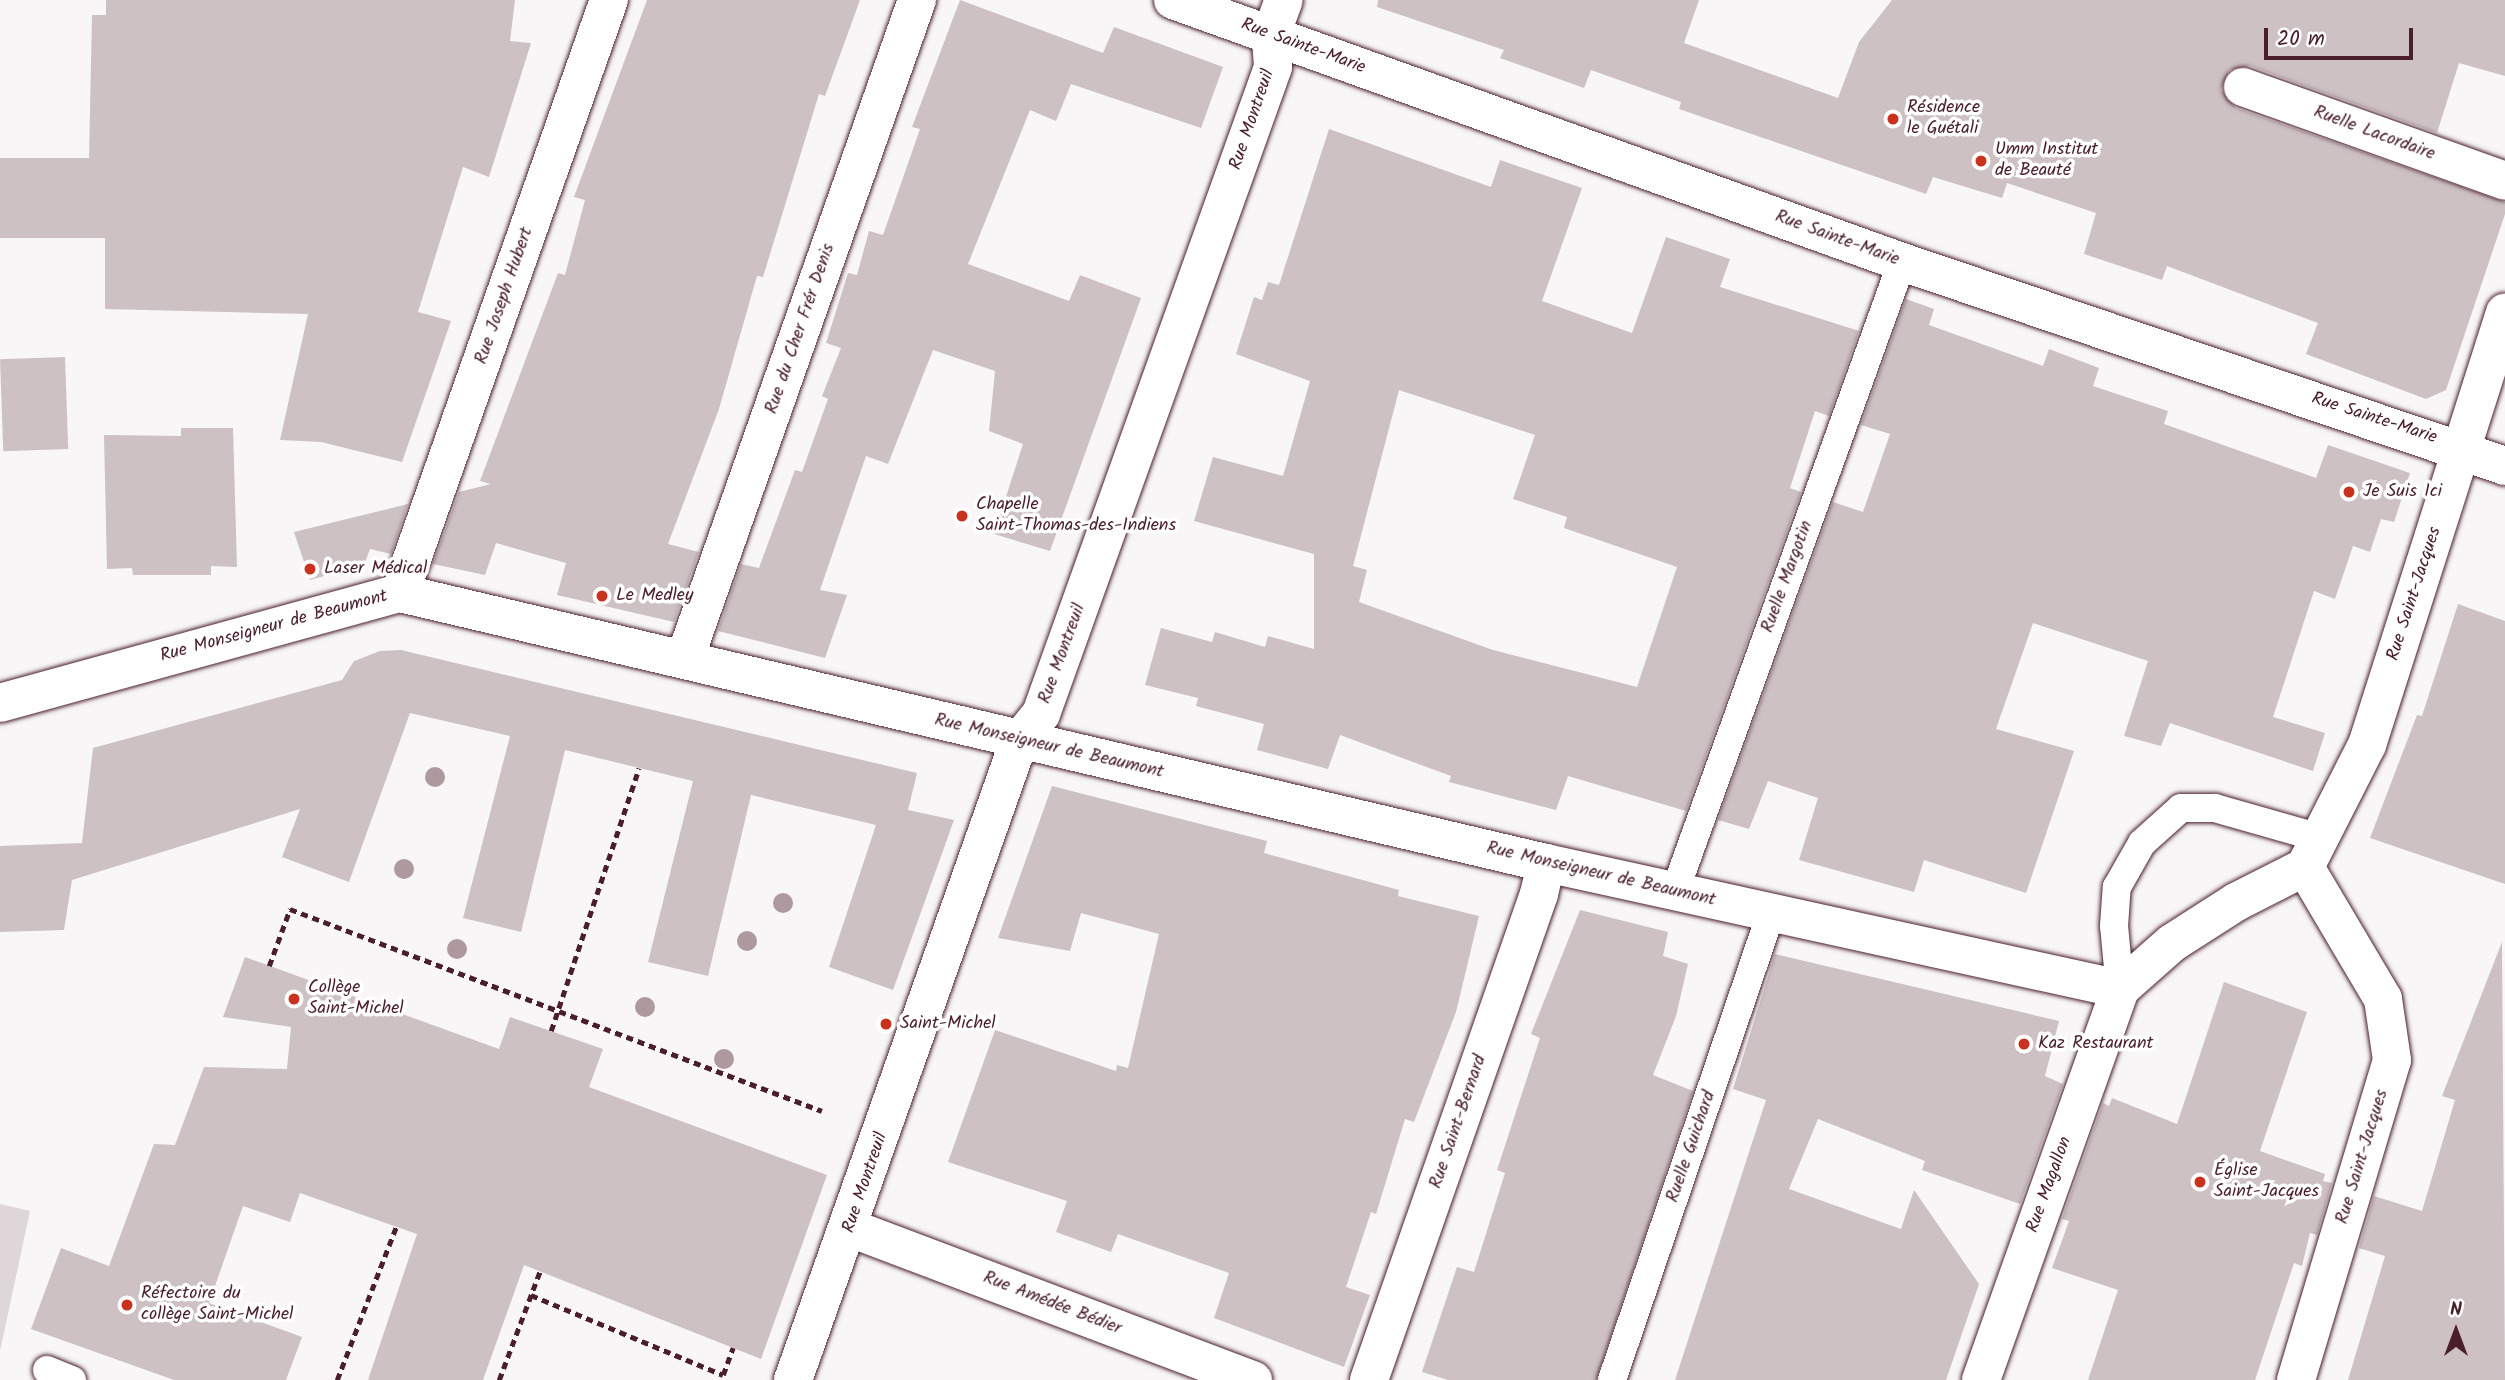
<!DOCTYPE html>
<html>
<head>
<meta charset="utf-8">
<style>
	body { margin:0 }
	#map { position:relative; width:2505px; height:1380px; overflow:hidden; background:#f8f6f7; font-family:Kalam,sans-serif }
	div>[style] { position:absolute }
	[style*='--x'] { left:calc(var(--x)*1px); top:calc(var(--y)*1px); width:calc(var(--w)*1px); rotate:calc(var(--a)*1deg) }
	.green>* { inset:0; background:#ded6d9 }
	.building>* { inset:0; background:#cdc1c4; transform-origin:0 0 }
	.path>* { height:4.5px; margin-top:-2.25px; transform-origin:0; background:repeating-linear-gradient(90deg,#4a1f2b 0 7px,transparent 0 12px) }
	.roads { filter:drop-shadow(0 0 2px #4a1f2b) drop-shadow(0 0 2px #4a1f2b) }
	.service>* { height:28px; margin:-14px; padding:0 14px; transform-origin:14px; border-radius:14px; background:#fff }
	.minor>* { height:38px; margin:-19px; padding:0 19px; transform-origin:19px; border-radius:19px; background:#fff }
	.trees>* { width:20px; height:20px; margin:-10px; border-radius:50%; background:#ad999e }
	.dots>* { width:19px; height:19px; translate:-50% -50%; box-sizing:border-box; border:4px solid #fff; border-radius:50% }
	span { translate:-50% -50%; white-space:nowrap; text-align:center; line-height:1.15; -webkit-text-stroke:7px #fff; paint-order:stroke }
	.street-label { font-size:18px; color:#4a1f2b }
	.poi-label { font-size:18px; color:#4a1f2b }
	.left { translate:0 -50%; text-align:left }
	.north { position:absolute; left:2421px; top:1296px; width:70px; height:70px; -webkit-text-stroke:5px #fff; paint-order:stroke; rotate:0deg; font-size:19px; font-weight:700; line-height:28px; text-align:center; color:#4a1f2b }
	.north::after { content:''; display:block; margin:auto; width:24px; height:32px; background:#4a1f2b; clip-path:polygon(50% 0,100% 100%,50% 72%,0 100%) }
	.scale { position:absolute; left:2264px; top:28px; width:149px; height:32px; box-sizing:border-box; border:4px solid #4a1f2b; border-top:0; padding-left:9px; font-size:21px; line-height:24px; white-space:nowrap; color:#4a1f2b; -webkit-text-stroke:5px #fff; paint-order:stroke }
</style>
</head>
<body>
<div id="map">
	<div class="green">
		<div style="clip-path:polygon(0 1204px,30px 1211px,0 1351px)"></div>
	</div>
	<div class="building">
		<div style="clip-path:polygon(106px 0,515px 0,510px 41px,531px 43px,489px 177px,463px 167px,418px 312px,451px 321px,402px 462px,321px 442px,280px 440px,308px 314px,105px 309px,105px 238px,0 238px,0 158px,89px 158px,92px 15px,106px 15px)"></div>
		<div style="clip-path:polygon(647px 0,860px 0,825px 96px,819px 94px,763px 277px,757px 276px,719px 409px,668px 544px,699px 552px,674px 622px,557px 595px,566px 563px,496px 543px,485px 575px,433px 564px,459px 492px,491px 484px,480px 481px,558px 273px,565px 275px,585px 200px,574px 197px)"></div>
		<div style="clip-path:polygon(960px 0,1103px 53px,1114px 27px,1223px 67px,1201px 128px,1071px 84px,1056px 121px,1030px 110px,968px 264px,1069px 301px,1080px 275px,1141px 298px,1050px 551px,994px 534px,1023px 444px,989px 431px,995px 371px,933px 350px,888px 464px,866px 456px,820px 590px,847px 595px,825px 658px,718px 631px,741px 564px,759px 568px,795px 470px,802px 472px,828px 399px,822px 396px,841px 348px,826px 343px,848px 273px,857px 275px,869px 231px,883px 235px,920px 129px,912px 127px)"></div>
		<div style="clip-path:polygon(1378px 0,1699px 0,1684px 43px,1838px 98px,1859px 42px,1892px 0,2505px 0,2505px 76px,2459px 63px,2437px 133px,2250px 66px,2229px 70px,2221px 90px,2236px 108px,2505px 202px,2505px 214px,2446px 390px,2426px 399px,2306px 354px,2318px 323px,2167px 266px,2162px 280px,2084px 254px,2096px 213px,2007px 183px,2002px 198px,1933px 177px,1926px 194px,1679px 109px,1681px 102px,1591px 70px,1584px 88px,1500px 58px,1504px 50px,1377px 7px)"></div>
		<div style="clip-path:polygon(evenodd,1329px 129px,1491px 187px,1500px 160px,1582px 188px,1542px 301px,1632px 333px,1666px 237px,1730px 259px,1720px 287px,1859px 331px,1829px 416px,1815px 411px,1790px 488px,1801px 492px,1686px 811px,1568px 776px,1556px 810px,1449px 782px,1451px 776px,1340px 735px,1328px 769px,1257px 750px,1264px 724px,1196px 706px,1198px 698px,1145px 685px,1161px 628px,1212px 642px,1215px 632px,1265px 647px,1268px 636px,1314px 649px,1314px 554px,1194px 521px,1213px 457px,1283px 476px,1310px 381px,1236px 354px,1254px 297px,1262px 300px,1268px 282px,1279px 285px,1329px 129px,1399px 390px,1535px 435px,1513px 499px,1567px 517px,1564px 528px,1677px 567px,1637px 687px,1493px 650px,1359px 602px,1367px 570px,1353px 566px,1399px 390px)"></div>
		<div style="clip-path:polygon(1906px 299px,1934px 309px,1929px 325px,2043px 366px,2049px 349px,2099px 368px,2093px 386px,2168px 411px,2164px 424px,2316px 478px,2328px 445px,2410px 473px,2394px 522px,2381px 519px,2370px 552px,2353px 546px,2335px 599px,2314px 591px,2273px 717px,2325px 733px,2313px 771px,2170px 723px,2161px 746px,2124px 736px,2148px 661px,2033px 623px,1996px 729px,2074px 751px,2026px 893px,1924px 860px,1914px 892px,1799px 860px,1818px 798px,1768px 781px,1749px 829px,1718px 820px,1833px 502px,1863px 512px,1890px 434px,1861px 425px)"></div>
		<div style="left:65px;top:357px;width:92px;height:65px;rotate:88deg"></div>
		<div style="clip-path:polygon(181px 428px,233px 428px,237px 567px,211px 566px,211px 575px,133px 575px,132px 568px,107px 569px,104px 435px,181px 436px)"></div>
		<div style="clip-path:polygon(408px 504px,391px 554px,370px 549px,364px 565px,310px 580px,294px 532px)"></div>
		<div style="clip-path:polygon(2458px 604px,2505px 621px,2505px 884px,2370px 838px,2417px 715px,2422px 716px)"></div>
		<div style="clip-path:polygon(401px 650px,917px 773px,908px 810px,954px 820px,893px 990px,829px 967px,876px 825px,751px 795px,708px 976px,648px 962px,693px 781px,565px 750px,521px 932px,463px 918px,510px 736px,410px 713px,349px 882px,282px 857px,300px 809px,72px 880px,64px 930px,0 932px,0 846px,82px 843px,93px 748px,342px 680px,354px 661px,380px 651px)"></div>
		<div style="clip-path:polygon(1052px 786px,1267px 841px,1264px 853px,1399px 890px,1398px 896px,1479px 916px,1456px 1012px,1414px 1122px,1405px 1119px,1376px 1214px,1371px 1212px,1346px 1287px,1370px 1295px,1344px 1367px,1214px 1318px,1229px 1273px,1118px 1234px,1111px 1252px,1056px 1232px,1067px 1201px,948px 1162px,995px 1030px,1116px 1071px,1117px 1065px,1128px 1068px,1159px 934px,1081px 913px,1070px 951px,998px 938px)"></div>
		<div style="clip-path:polygon(1580px 910px,1668px 932px,1663px 956px,1688px 964px,1676px 1016px,1653px 1075px,1693px 1091px,1596px 1380px,1448px 1380px,1422px 1372px,1457px 1267px,1474px 1272px,1505px 1173px,1497px 1170px,1540px 1038px,1531px 1034px)"></div>
		<div style="clip-path:polygon(2502px 942px,2505px 1380px,2348px 1380px,2385px 1256px,2359px 1248px,2374px 1196px,2422px 1211px,2455px 1100px,2442px 1096px)"></div>
		<div style="clip-path:polygon(1775px 954px,2059px 1021px,2045px 1076px,2063px 1084px,2020px 1204px,1922px 1170px,1925px 1161px,1818px 1119px,1789px 1189px,1901px 1229px,1914px 1190px,1979px 1284px,1946px 1380px,1675px 1380px,1766px 1100px,1733px 1089px)"></div>
		<div style="clip-path:polygon(245px 957px,499px 1049px,510px 1017px,603px 1049px,589px 1087px,827px 1175px,761px 1359px,524px 1265px,483px 1380px,368px 1380px,417px 1234px,300px 1193px,290px 1222px,243px 1206px,209px 1303px,302px 1337px,286px 1380px,174px 1380px,31px 1329px,61px 1248px,109px 1266px,154px 1144px,175px 1145px,204px 1067px,287px 1069px,291px 1027px,223px 1017px)"></div>
		<div style="clip-path:polygon(2224px 982px,2307px 1012px,2260px 1151px,2325px 1174px,2323px 1181px,2332px 1183px,2317px 1235px,2310px 1233px,2302px 1266px,2294px 1263px,2255px 1380px,2088px 1380px,2118px 1290px,2052px 1268px,2069px 1221px,2062px 1219px,2103px 1103px,2109px 1106px,2112px 1098px,2177px 1124px)"></div>
	</div>
	<div class="path">
		<div style="--x:269;--y:966;--w:61;--a:-69.8"></div>
		<div style="--x:290;--y:909;--w:569;--a:20.79"></div>
		<div style="--x:551;--y:1031;--w:277;--a:-71.5"></div>
		<div style="--x:531;--y:1295;--w:208;--a:22.6"></div>
		<div style="--x:723;--y:1375;--w:29;--a:-70"></div>
		<div style="--x:337;--y:1380;--w:164;--a:-68.9"></div>
		<div style="--x:499;--y:1380;--w:116;--a:-69.4"></div>
	</div>
	<div class="roads">
		<div class="service">
			<div style="--x:1675;--y:891;--w:669;--a:-70.16"></div>
			<div style="--x:2120;--y:989;--w:63;--a:-95.4"></div>
			<div style="--x:2114;--y:926;--w:39;--a:-86"></div>
			<div style="--x:2117;--y:887;--w:51;--a:-60.4"></div>
			<div style="--x:2142;--y:843;--w:52;--a:-41.9"></div>
			<div style="--x:2181;--y:808;--w:34;--a:0"></div>
			<div style="--x:2215;--y:808;--w:109;--a:15.9"></div>
			<div style="--x:47;--y:1370;--w:27;--a:22"></div>
			<div style="--x:1612;--y:1380;--w:493;--a:-71.2"></div>
		</div>
		<div class="minor">
			<div style="--x:1173;--y:0;--w:775;--a:19.77"></div>
			<div style="--x:1902;--y:262;--w:637;--a:18.69"></div>
			<div style="--x:2243;--y:87;--w:278;--a:19.7"></div>
			<div style="--x:400;--y:593;--w:629;--a:-70.59"></div>
			<div style="--x:685;--y:658;--w:698;--a:-70.58"></div>
			<div style="--x:0;--y:703;--w:415;--a:-15.4"></div>
			<div style="--x:400;--y:593;--w:1177;--a:13.26"></div>
			<div style="--x:1546;--y:863;--w:588;--a:12.38"></div>
			<div style="--x:2120;--y:989;--w:69;--a:-41.5"></div>
			<div style="--x:2172;--y:943;--w:76;--a:-32.6"></div>
			<div style="--x:2236;--y:902;--w:77;--a:-26.9"></div>
			<div style="--x:2305;--y:867;--w:137;--a:-63.1"></div>
			<div style="--x:2367;--y:745;--w:454;--a:-72.3"></div>
			<div style="--x:850;--y:1228;--w:431;--a:20.7"></div>
			<div style="--x:793;--y:1380;--w:678;--a:-70.52"></div>
			<div style="--x:1019;--y:741;--w:35;--a:-51"></div>
			<div style="--x:1041;--y:714;--w:687;--a:-70.27"></div>
			<div style="--x:1273;--y:67;--w:32;--a:-94"></div>
			<div style="--x:1271;--y:35;--w:37;--a:-70"></div>
			<div style="--x:1369;--y:1380;--w:515;--a:-70.72"></div>
			<div style="--x:1539;--y:894;--w:32;--a:-77"></div>
			<div style="--x:1981;--y:1380;--w:415;--a:-70.4"></div>
			<div style="--x:2296;--y:1380;--w:334;--a:-73.3"></div>
			<div style="--x:2392;--y:1060;--w:62;--a:-98.4"></div>
			<div style="--x:2383;--y:999;--w:153;--a:-120.6"></div>
		</div>
	</div>
	<div class="trees">
		<div style="left:435px;top:777px"></div>
		<div style="left:404px;top:869px"></div>
		<div style="left:783px;top:903px"></div>
		<div style="left:747px;top:941px"></div>
		<div style="left:457px;top:949px"></div>
		<div style="left:645px;top:1007px"></div>
		<div style="left:724px;top:1059px"></div>
	</div>
	<div class="dots">
		<div style="left:1893px;top:119px;background:#c8321e"></div>
		<div style="left:1981px;top:161px;background:#c8321e"></div>
		<div style="left:2349px;top:492px;background:#c8321e"></div>
		<div style="left:962px;top:516px;background:#c8321e"></div>
		<div style="left:310px;top:569px;background:#c8321e"></div>
		<div style="left:602px;top:596px;background:#c8321e"></div>
		<div style="left:294px;top:999px;background:#c8321e"></div>
		<div style="left:886px;top:1024px;background:#c8321e"></div>
		<div style="left:2024px;top:1044px;background:#c8321e"></div>
		<div style="left:2200px;top:1182px;background:#c8321e"></div>
		<div style="left:127px;top:1305px;background:#c8321e"></div>
	</div>
	<div class="street-label">
		<span style="left:1303px;top:47px;rotate:20deg">Rue Sainte-Marie</span>
		<span style="left:1253px;top:120px;rotate:-71deg">Rue Montreuil</span>
		<span style="left:2374px;top:134px;rotate:20deg">Ruelle Lacordaire</span>
		<span style="left:1837px;top:239px;rotate:20deg">Rue Sainte-Marie</span>
		<span style="left:505px;top:296px;rotate:-71deg">Rue Joseph Hubert</span>
		<span style="left:801px;top:329px;rotate:-71deg">Rue du Cher Frér Denis</span>
		<span style="left:2374px;top:419px;rotate:18deg">Rue Sainte-Marie</span>
		<span style="left:1788px;top:577px;rotate:-70deg">Ruelle Margotin</span>
		<span style="left:2415px;top:594px;rotate:-72deg">Rue Saint-Jacques</span>
		<span style="left:274px;top:627px;rotate:-15deg">Rue Monseigneur de Beaumont</span>
		<span style="left:1063px;top:654px;rotate:-70deg">Rue Montreuil</span>
		<span style="left:1049px;top:747px;rotate:13deg">Rue Monseigneur de Beaumont</span>
		<span style="left:1601px;top:875px;rotate:13deg">Rue Monseigneur de Beaumont</span>
		<span style="left:1459px;top:1122px;rotate:-71deg">Rue Saint-Bernard</span>
		<span style="left:1692px;top:1147px;rotate:-71deg">Ruelle Guichard</span>
		<span style="left:2363px;top:1157px;rotate:-73deg">Rue Saint-Jacques</span>
		<span style="left:866px;top:1183px;rotate:-71deg">Rue Montreuil</span>
		<span style="left:2050px;top:1185px;rotate:-70deg">Rue Magallon</span>
		<span style="left:1052px;top:1304px;rotate:21deg">Rue Amédée Bédier</span>
	</div>
	<div class="poi-label">
		<span class="left" style="left:1907px;top:119px">Résidence<br>le Guétali</span>
		<span class="left" style="left:1995px;top:161px">Umm Institut<br>de Beauté</span>
		<span class="left" style="left:2363px;top:492px">Je Suis Ici</span>
		<span class="left" style="left:976px;top:516px">Chapelle<br>Saint-Thomas-des-Indiens</span>
		<span class="left" style="left:324px;top:569px">Laser Médical</span>
		<span class="left" style="left:616px;top:596px">Le Medley</span>
		<span class="left" style="left:308px;top:999px">Collège<br>Saint-Michel</span>
		<span class="left" style="left:900px;top:1024px">Saint-Michel</span>
		<span class="left" style="left:2038px;top:1044px">Kaz Restaurant</span>
		<span class="left" style="left:2214px;top:1182px">Église<br>Saint-Jacques</span>
		<span class="left" style="left:141px;top:1305px">Réfectoire du<br>collège Saint-Michel</span>
	</div>
	<div class="north">N</div>
	<div class="scale">20 m</div>
</div>
</body>
</html>
